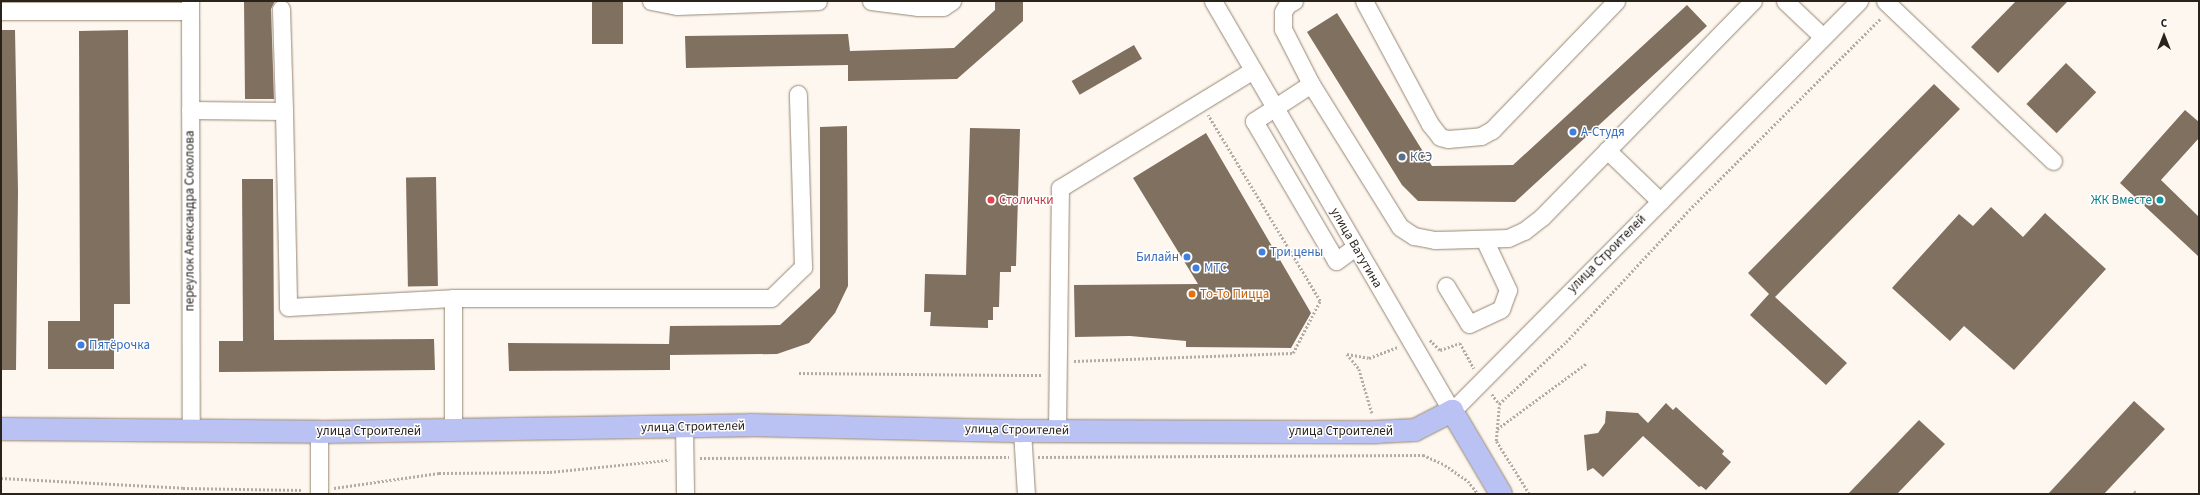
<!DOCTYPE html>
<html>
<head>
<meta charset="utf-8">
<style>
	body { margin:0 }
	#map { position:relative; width:2200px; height:495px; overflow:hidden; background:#fef7ef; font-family:"Source Sans 3",sans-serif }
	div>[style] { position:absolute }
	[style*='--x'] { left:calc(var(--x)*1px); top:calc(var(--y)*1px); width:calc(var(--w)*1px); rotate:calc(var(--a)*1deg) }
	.building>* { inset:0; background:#80705f; transform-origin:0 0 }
	.path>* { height:2.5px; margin-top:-1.25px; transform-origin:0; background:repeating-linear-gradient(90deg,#b3aca5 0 2px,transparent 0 4px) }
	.roads { filter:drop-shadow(0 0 1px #958674) drop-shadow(0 0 1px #958674) }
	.minor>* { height:17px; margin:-8.5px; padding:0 8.5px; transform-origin:8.5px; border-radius:8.5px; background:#fff }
	.major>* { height:22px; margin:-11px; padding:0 11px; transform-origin:11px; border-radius:11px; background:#bac2f3 }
	.dots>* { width:11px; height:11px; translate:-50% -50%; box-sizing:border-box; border:2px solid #fff; border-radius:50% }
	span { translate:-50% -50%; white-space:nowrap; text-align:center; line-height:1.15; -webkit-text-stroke:3px #fff; paint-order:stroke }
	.shop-label { font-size:13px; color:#366cbe }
	.left { translate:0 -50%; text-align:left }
	.right { translate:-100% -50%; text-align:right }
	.service-label { font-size:13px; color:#4e5e75 }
	.health-label { font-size:13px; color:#be3a42 }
	.culture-label { font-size:13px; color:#0d838f }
	.street-label { font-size:13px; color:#29231c }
	.food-label { font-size:13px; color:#c56008 }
	.frame { position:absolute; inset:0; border:2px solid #29231c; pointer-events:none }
	.north { position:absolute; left:2144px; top:16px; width:40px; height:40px; -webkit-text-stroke:3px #fff; paint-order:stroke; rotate:0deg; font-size:11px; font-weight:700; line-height:16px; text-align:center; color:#29231c }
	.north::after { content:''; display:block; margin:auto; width:14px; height:18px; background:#29231c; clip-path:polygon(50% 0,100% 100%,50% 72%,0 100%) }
</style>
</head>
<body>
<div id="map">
	<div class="building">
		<div style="clip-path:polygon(244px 1px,275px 1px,271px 9px,274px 99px,245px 99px)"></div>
		<div style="left:592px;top:1px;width:31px;height:43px"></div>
		<div style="clip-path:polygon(995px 1px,1023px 1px,1023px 21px,957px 79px,848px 81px,848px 65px,686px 68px,685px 36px,848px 34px,850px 51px,954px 48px,995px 10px)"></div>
		<div style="clip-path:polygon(2016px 1px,2068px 1px,1998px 73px,1971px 47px)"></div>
		<div style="clip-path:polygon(1687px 5px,1707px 26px,1515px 202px,1418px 201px,1402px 185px,1307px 32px,1337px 13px,1432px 166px,1513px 165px)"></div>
		<div style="clip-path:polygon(1px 30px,15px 30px,18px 192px,16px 370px,1px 370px)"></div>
		<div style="clip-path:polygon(128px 30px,130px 304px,114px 304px,114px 369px,48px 369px,48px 321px,80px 321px,79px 31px)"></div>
		<div style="left:1134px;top:45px;width:16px;height:72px;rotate:60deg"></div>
		<div style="left:2066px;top:63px;width:42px;height:57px;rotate:44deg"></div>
		<div style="clip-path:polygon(1934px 84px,1960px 109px,1775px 297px,1847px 363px,1826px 385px,1750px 315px,1769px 294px,1748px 273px)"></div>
		<div style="clip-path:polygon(2185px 110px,2199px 122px,2199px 138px,2161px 180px,2199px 217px,2199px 257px,2120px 183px)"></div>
		<div style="clip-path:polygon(847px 126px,848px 286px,835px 313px,809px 343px,777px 354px,670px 355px,670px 370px,509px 371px,508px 343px,669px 344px,670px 326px,780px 325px,820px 288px,820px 127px)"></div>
		<div style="clip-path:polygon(970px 128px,1020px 129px,1016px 266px,1011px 266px,1011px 272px,1000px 272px,999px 307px,993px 307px,993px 320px,988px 320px,988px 328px,930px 326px,931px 312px,924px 312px,925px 274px,966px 275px)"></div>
		<div style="clip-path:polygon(1206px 133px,1311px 313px,1291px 348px,1186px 347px,1186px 341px,1130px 336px,1075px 337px,1074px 285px,1198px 284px,1133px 178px)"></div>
		<div style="left:436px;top:177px;width:109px;height:30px;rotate:89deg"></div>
		<div style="clip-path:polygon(242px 179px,273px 179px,274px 340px,434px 339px,435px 370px,219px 372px,219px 341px,243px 341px)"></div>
		<div style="clip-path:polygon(1991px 207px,2023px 237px,2045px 213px,2106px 269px,2014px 370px,1964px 326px,1950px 341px,1892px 288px,1959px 214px,1973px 226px)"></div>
		<div style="clip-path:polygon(2134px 401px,2165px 429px,2104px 494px,2048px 494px)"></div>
		<div style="clip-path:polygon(1666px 403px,1673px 410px,1676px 407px,1724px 451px,1722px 454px,1731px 462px,1706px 490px,1701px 486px,1699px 487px,1643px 436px,1603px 477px,1593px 468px,1587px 471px,1584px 435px,1598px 433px,1605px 423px,1606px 411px,1638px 413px,1648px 423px)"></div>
		<div style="clip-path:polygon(1919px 420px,1945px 444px,1897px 494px,1848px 494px)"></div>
	</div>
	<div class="path">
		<div style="--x:1430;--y:340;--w:14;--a:45"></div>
		<div style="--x:1440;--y:350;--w:21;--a:-19"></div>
		<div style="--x:1460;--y:343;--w:29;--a:61"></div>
		<div style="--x:1347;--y:354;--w:19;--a:51"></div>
		<div style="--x:1359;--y:369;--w:46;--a:73.5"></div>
		<div style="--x:1347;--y:354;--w:22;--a:10"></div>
		<div style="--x:1369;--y:358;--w:30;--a:-21"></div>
		<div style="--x:1074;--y:361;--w:219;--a:-2.1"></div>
		<div style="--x:1293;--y:353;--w:59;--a:-62.6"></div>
		<div style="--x:1320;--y:301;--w:217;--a:-121.1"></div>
		<div style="--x:799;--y:373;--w:243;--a:0.5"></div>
		<div style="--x:1492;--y:394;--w:12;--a:55"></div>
		<div style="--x:1497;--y:429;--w:112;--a:-36.3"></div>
		<div style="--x:1038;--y:457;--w:385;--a:-0.3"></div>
		<div style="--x:1423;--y:455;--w:24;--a:24"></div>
		<div style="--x:1445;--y:465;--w:28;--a:35"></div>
		<div style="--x:1468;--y:481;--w:16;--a:52"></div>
		<div style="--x:700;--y:458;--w:309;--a:-0.2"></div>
		<div style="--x:1;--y:478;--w:182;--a:3.1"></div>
		<div style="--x:183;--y:488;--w:120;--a:1"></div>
		<div style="--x:334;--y:488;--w:106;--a:-8.1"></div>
		<div style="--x:439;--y:473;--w:111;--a:-0.5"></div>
		<div style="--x:550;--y:472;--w:120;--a:-5.8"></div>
		<div style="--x:2134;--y:491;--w:5;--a:37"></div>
		<div style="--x:1529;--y:494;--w:62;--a:-121.9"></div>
		<div style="--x:1496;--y:441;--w:37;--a:-85"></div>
		<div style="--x:1499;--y:404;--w:91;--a:-42.8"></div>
		<div style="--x:1566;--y:342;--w:180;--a:-47"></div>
		<div style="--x:1689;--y:210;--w:272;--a:-45"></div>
	</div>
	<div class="roads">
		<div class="minor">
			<div style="--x:190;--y:1;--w:431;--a:89.9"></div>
			<div style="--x:651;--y:1;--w:26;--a:11"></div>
			<div style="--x:677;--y:6;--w:141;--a:-2"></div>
			<div style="--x:871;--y:1;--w:46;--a:7.4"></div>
			<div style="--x:917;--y:7;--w:26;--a:0"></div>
			<div style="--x:943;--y:7;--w:11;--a:-34"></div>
			<div style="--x:1213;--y:1;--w:475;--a:59.8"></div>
			<div style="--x:1452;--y:411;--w:578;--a:-45.21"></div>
			<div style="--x:1294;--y:1;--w:8;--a:150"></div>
			<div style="--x:1287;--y:5;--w:8;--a:120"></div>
			<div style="--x:1283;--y:12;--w:17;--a:90"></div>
			<div style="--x:1283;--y:29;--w:62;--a:63"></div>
			<div style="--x:1311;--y:84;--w:168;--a:58.1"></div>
			<div style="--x:1400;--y:227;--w:17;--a:33"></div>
			<div style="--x:1414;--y:236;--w:21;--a:11"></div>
			<div style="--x:1435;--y:240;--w:73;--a:-1.6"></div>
			<div style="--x:1508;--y:238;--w:17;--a:-24"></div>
			<div style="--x:1524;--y:231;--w:23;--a:-38"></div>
			<div style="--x:1542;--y:217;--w:302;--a:-45.7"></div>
			<div style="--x:1364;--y:1;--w:140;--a:61.8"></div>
			<div style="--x:1430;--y:124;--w:16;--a:52"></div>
			<div style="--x:1440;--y:137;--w:8;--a:14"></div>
			<div style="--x:1448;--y:139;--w:33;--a:-5"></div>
			<div style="--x:1481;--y:136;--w:13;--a:-29"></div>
			<div style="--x:1492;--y:130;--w:179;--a:-46.1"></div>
			<div style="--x:1785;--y:1;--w:52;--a:43.5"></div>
			<div style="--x:1885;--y:1;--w:232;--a:43.6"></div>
			<div style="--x:281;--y:9;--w:102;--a:88.3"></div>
			<div style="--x:1;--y:11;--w:189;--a:0"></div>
			<div style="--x:1311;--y:84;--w:68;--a:147"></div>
			<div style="--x:1254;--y:121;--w:162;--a:59.6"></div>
			<div style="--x:1336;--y:261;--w:24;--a:-36"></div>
			<div style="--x:190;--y:110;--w:94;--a:0.6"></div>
			<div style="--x:284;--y:111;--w:196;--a:88.8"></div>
			<div style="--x:288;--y:307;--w:165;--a:-3.1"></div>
			<div style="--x:453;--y:298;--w:133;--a:90"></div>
			<div style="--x:1607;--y:150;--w:74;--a:43.9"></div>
			<div style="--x:1446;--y:286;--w:44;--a:58.8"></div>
			<div style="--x:1469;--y:324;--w:35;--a:-25"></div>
			<div style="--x:1501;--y:309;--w:20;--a:-70"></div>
			<div style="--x:1508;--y:290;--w:56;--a:-115.2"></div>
			<div style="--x:453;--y:298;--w:318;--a:0"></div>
			<div style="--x:771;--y:298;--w:45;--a:-44.1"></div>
			<div style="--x:803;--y:267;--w:173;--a:-91.7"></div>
			<div style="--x:684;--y:427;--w:67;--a:89.1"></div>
			<div style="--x:1022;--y:431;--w:63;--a:86.4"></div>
			<div style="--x:1057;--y:431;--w:243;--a:-89.3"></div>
			<div style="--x:1060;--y:188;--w:225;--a:-31.4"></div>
			<div style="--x:319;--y:432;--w:62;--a:90"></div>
		</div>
		<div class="major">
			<div style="--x:1;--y:429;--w:318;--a:0.5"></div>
			<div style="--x:319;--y:432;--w:431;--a:-0.9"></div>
			<div style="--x:750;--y:425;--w:272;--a:1.3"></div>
			<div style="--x:1022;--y:431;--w:354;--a:0.2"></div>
			<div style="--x:1376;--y:432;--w:39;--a:-3"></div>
			<div style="--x:1415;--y:430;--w:42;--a:-27.2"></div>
			<div style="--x:1452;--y:411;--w:96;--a:59.4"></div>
		</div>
	</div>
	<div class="dots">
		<div style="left:1573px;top:132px;background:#3f7fe0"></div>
		<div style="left:1402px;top:157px;background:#5c6f8a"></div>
		<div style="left:991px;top:200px;background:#e0444e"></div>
		<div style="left:2160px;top:200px;background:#0f9aa8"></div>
		<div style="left:1262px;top:252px;background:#3f7fe0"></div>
		<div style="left:1187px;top:257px;background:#3f7fe0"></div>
		<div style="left:1196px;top:268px;background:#3f7fe0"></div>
		<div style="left:1192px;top:294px;background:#e8710a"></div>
		<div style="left:81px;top:345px;background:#3f7fe0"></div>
	</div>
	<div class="shop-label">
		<span class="left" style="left:1581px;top:132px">А-Студя</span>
		<span class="left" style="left:1270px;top:252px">Три цены</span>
		<span class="right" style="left:1179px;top:257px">Билайн</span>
		<span class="left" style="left:1204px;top:268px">МТС</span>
		<span class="left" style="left:89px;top:345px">Пятёрочка</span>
	</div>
	<div class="service-label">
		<span class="left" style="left:1410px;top:157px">КСЭ</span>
	</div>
	<div class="health-label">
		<span class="left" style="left:999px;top:200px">Столички</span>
	</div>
	<div class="culture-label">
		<span class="right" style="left:2152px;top:200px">ЖК Вместе</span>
	</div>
	<div class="street-label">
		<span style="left:190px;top:221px;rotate:-90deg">переулок Александра Соколова</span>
		<span style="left:1356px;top:248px;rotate:60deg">улица Ватутина</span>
		<span style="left:1607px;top:254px;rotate:-45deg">улица Строителей</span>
		<span style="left:693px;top:427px;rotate:-1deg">улица Строителей</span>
		<span style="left:1017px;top:430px;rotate:1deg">улица Строителей</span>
		<span style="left:369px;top:431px">улица Строителей</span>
		<span style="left:1341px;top:431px">улица Строителей</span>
	</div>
	<div class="food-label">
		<span class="left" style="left:1200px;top:294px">То-То Пицца</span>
	</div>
	<div class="frame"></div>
	<div class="north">С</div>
</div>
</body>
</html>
